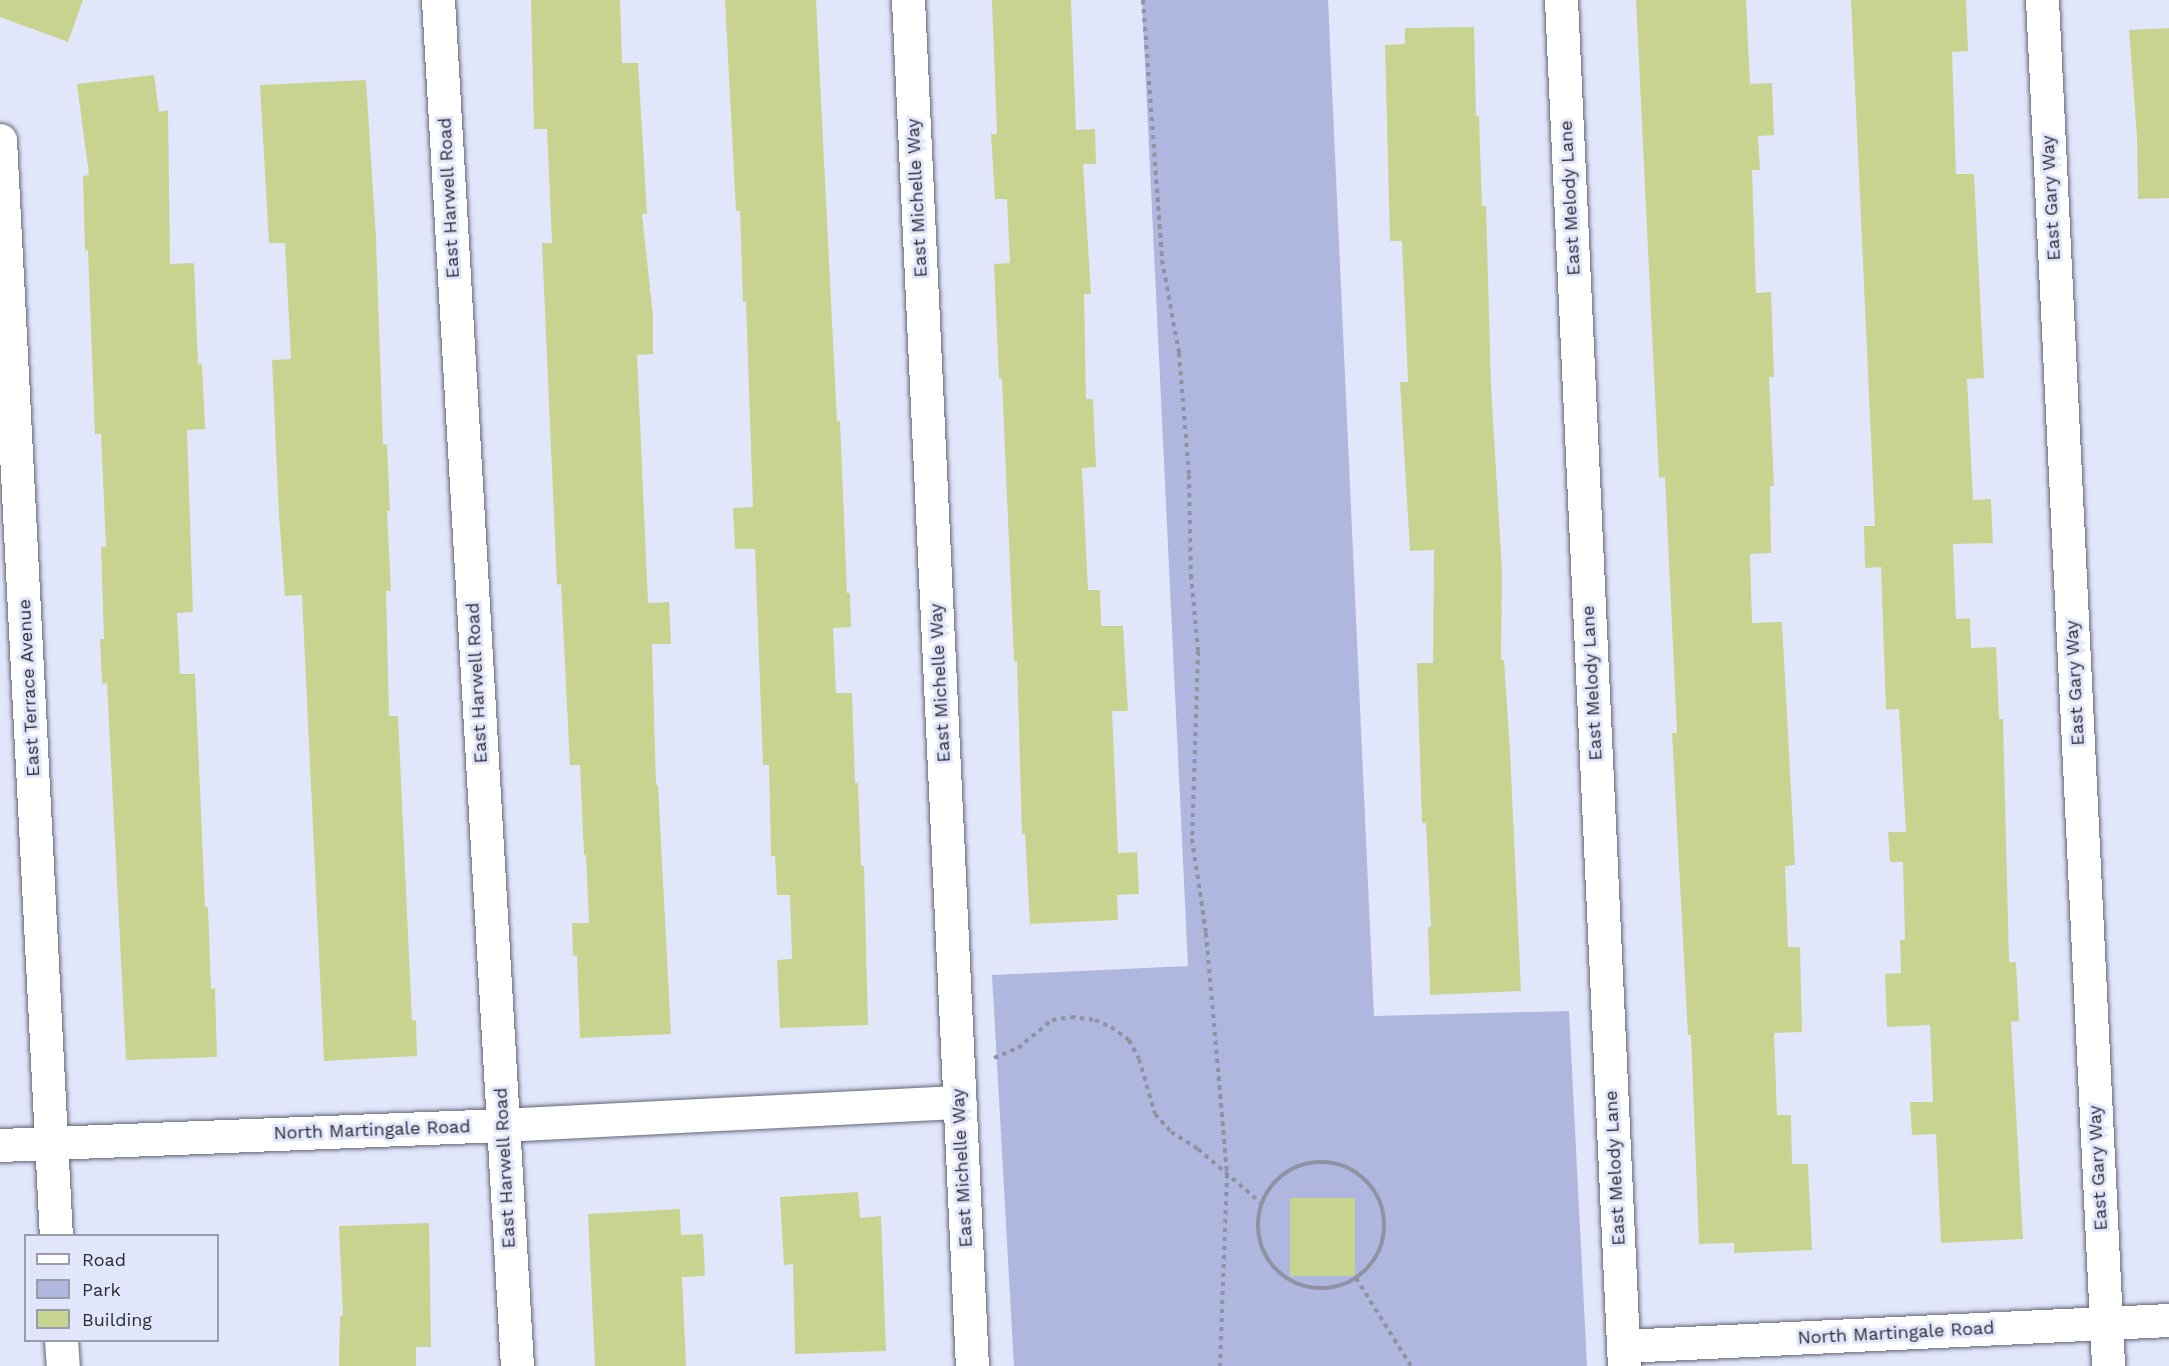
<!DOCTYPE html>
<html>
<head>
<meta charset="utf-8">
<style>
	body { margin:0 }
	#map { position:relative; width:2169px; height:1366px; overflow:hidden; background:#e2e6fb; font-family:"Work Sans",sans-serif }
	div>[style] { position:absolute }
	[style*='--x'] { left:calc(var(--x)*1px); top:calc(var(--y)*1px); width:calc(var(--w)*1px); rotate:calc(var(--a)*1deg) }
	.green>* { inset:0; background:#afb7df }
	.building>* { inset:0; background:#c9d390; transform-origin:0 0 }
	.path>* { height:4px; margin-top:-2px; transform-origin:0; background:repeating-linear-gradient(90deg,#8f92a1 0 4.5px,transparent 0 9px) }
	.path>.ring { margin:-2px; padding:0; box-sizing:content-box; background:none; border:4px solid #8f92a1; border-radius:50% }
	.roads { filter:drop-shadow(0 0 2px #626577) drop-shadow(0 0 2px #626577) }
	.minor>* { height:33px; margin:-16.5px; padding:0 16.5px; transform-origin:16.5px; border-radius:16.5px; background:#fff }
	span { translate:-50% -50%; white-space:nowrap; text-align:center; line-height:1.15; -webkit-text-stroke:6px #e2e6fb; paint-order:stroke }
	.street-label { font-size:18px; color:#2c2d35 }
	.legend { position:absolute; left:24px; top:1234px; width:195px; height:108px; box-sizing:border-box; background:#e2e6fb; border:2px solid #999cac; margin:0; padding:8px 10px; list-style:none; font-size:18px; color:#2c2d35 }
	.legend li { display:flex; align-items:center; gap:12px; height:30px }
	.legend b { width:30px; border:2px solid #999cac }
</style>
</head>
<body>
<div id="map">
	<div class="green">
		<div style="clip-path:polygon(1142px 0,1328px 0,1374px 1016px,1569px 1011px,1587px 1366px,1014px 1366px,992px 975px,1188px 966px)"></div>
	</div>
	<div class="building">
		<div style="clip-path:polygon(0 0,83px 0,68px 42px,0 17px)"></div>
		<div style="clip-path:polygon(531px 0,620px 0,622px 63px,638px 63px,647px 214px,642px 214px,653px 316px,653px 354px,637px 355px,648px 603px,669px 602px,671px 644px,652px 644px,656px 785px,658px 785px,671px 1034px,580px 1038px,577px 955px,573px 956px,572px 923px,589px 923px,586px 855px,584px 855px,580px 765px,570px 765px,561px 584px,557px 585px,542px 243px,552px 243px,547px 129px,534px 129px)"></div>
		<div style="clip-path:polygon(725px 0,816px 0,837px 421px,840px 421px,847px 593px,850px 593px,851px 627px,833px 628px,836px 693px,852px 693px,855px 783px,858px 783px,861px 866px,864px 866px,868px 1025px,780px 1028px,777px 960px,792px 959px,790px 895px,777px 895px,775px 856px,771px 856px,769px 765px,763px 765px,755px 549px,735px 549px,733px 508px,753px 507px,746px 302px,743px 302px,740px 211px,736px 211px)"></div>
		<div style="clip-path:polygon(992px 0,1071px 0,1076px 130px,1095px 129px,1096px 164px,1083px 164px,1091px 294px,1084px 294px,1086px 399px,1093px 399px,1096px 467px,1082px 468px,1088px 590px,1100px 590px,1101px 626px,1123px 626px,1128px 711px,1112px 711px,1118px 853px,1137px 852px,1139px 894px,1117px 895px,1118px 920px,1030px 924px,1025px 834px,1022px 834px,1017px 661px,1014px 661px,1002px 379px,999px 379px,996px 312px,994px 264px,1010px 263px,1007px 199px,995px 199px,991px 134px,997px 134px)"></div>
		<div style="clip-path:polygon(1636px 0,1746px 0,1750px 84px,1772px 83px,1774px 135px,1758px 136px,1760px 170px,1752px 170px,1756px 293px,1771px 292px,1774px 377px,1769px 377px,1774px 486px,1770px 486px,1771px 553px,1750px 554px,1752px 623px,1782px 622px,1795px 865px,1785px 866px,1788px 947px,1800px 947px,1802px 1032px,1774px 1033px,1777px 1115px,1791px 1115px,1792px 1164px,1808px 1164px,1812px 1250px,1734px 1253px,1734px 1243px,1699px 1244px,1691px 1035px,1688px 1035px,1672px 733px,1677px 733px,1665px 477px,1659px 478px)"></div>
		<div style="clip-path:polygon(1851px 0,1966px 0,1968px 51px,1952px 52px,1956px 174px,1974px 174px,1984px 378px,1967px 379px,1973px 500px,1991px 499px,1993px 543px,1953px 544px,1956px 619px,1970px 618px,1971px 648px,1996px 647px,1999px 719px,2003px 719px,2009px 962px,2016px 962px,2019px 1021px,2011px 1022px,2023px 1239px,1941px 1243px,1936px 1134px,1912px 1135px,1910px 1102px,1933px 1102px,1930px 1025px,1887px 1027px,1885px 974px,1901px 973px,1900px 940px,1905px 940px,1903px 862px,1890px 862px,1888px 832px,1906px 832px,1899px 709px,1886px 710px,1881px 567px,1865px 568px,1864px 526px,1875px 526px)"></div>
		<div style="clip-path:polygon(1474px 27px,1476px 116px,1479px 116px,1482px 206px,1486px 206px,1491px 386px,1502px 571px,1501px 660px,1504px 660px,1510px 751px,1521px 991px,1430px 995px,1428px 927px,1431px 927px,1426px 823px,1422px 823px,1417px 663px,1433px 663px,1434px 550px,1410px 551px,1400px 382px,1408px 382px,1402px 241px,1390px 241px,1385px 45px,1405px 44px,1405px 28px)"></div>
		<div style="clip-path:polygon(2169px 28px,2169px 198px,2138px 199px,2137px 137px,2129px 30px)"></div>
		<div style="clip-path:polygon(154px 75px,159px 112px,168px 110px,170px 264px,194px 263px,198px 364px,202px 364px,205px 429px,187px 430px,193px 612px,177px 613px,180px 674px,195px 674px,205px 907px,208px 907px,211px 989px,215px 988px,217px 1057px,126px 1060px,107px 683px,102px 684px,100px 639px,104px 639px,101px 547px,106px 547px,101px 434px,95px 434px,88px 250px,85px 251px,83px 176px,89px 175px,77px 84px)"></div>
		<div style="clip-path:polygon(366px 80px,376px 238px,383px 445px,387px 444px,390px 511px,387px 511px,391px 591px,386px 591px,389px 716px,398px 716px,412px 1021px,416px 1020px,417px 1056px,324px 1061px,302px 595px,285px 596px,279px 516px,272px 360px,291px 359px,285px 243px,269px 243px,260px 85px)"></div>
		<div style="clip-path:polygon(858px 1192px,860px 1218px,881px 1216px,886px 1351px,795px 1354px,793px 1264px,784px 1265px,780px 1197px)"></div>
		<div style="left:1290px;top:1198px;width:65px;height:78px"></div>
		<div style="clip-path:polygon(680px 1209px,681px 1235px,703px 1234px,705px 1276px,682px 1277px,686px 1366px,595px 1366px,588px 1214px)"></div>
		<div style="clip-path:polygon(429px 1223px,431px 1347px,416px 1347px,416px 1366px,339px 1366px,340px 1316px,343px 1316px,339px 1226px)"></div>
	</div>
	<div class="path">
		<div style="--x:1143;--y:0;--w:261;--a:85.8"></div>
		<div style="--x:1162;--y:260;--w:95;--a:79.6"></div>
		<div style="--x:1179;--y:353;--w:122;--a:85.3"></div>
		<div style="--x:1189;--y:475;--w:100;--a:88.9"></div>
		<div style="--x:1191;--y:575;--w:76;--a:84.7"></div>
		<div style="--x:1198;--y:651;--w:188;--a:91.8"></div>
		<div style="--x:1192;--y:839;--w:95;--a:81.5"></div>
		<div style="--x:1206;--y:933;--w:242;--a:85"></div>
		<div style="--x:1227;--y:1174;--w:192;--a:92.1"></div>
		<div style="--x:994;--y:1058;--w:26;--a:-23"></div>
		<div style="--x:1018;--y:1048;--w:44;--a:-39.5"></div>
		<div style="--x:1052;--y:1020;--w:19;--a:-9"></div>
		<div style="--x:1071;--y:1017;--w:24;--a:7"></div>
		<div style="--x:1095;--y:1020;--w:17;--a:24"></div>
		<div style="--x:1111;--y:1027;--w:22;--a:36"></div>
		<div style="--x:1129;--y:1040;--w:21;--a:62"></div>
		<div style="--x:1139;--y:1059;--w:57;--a:73.8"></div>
		<div style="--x:1155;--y:1114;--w:24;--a:48"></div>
		<div style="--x:1171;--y:1132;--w:32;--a:32"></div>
		<div style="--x:1198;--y:1149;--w:83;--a:40.6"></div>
		<div class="ring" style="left:1258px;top:1162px;width:122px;height:122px"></div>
		<div style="--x:1356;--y:1278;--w:104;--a:58"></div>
	</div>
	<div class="roads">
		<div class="minor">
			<div style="--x:438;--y:0;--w:1368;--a:86.69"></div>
			<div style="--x:908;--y:0;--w:1367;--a:87.32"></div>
			<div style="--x:1561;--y:0;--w:1367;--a:87.36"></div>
			<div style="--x:2042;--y:0;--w:1368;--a:87.23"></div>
			<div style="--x:0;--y:140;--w:1097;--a:87.08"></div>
			<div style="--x:0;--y:1145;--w:503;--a:-2.28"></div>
			<div style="--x:503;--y:1125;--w:457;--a:-2.9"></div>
			<div style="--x:61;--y:1340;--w:26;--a:86"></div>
			<div style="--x:1623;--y:1346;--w:547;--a:-2.73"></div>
		</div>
	</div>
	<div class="street-label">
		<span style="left:449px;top:198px;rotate:-93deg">East Harwell Road</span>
		<span style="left:917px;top:198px;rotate:-93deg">East Michelle Way</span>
		<span style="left:1570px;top:198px;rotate:-93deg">East Melody Lane</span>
		<span style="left:2051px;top:198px;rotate:-93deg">East Gary Way</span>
		<span style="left:477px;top:683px;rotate:-93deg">East Harwell Road</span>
		<span style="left:940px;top:683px;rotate:-93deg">East Michelle Way</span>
		<span style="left:1592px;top:683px;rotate:-93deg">East Melody Lane</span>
		<span style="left:2075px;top:683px;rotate:-93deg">East Gary Way</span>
		<span style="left:29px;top:688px;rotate:-93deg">East Terrace Avenue</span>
		<span style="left:372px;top:1130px;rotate:-2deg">North Martingale Road</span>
		<span style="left:505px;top:1168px;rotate:-93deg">East Harwell Road</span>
		<span style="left:962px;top:1168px;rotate:-93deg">East Michelle Way</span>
		<span style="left:1615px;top:1168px;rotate:-93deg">East Melody Lane</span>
		<span style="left:2098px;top:1168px;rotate:-93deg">East Gary Way</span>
		<span style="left:1896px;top:1333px;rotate:-3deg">North Martingale Road</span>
	</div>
	<ul class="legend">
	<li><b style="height:8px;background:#fff"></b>Road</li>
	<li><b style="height:16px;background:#afb7df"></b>Park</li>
	<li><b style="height:16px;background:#c9d390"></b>Building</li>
	</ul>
</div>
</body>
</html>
